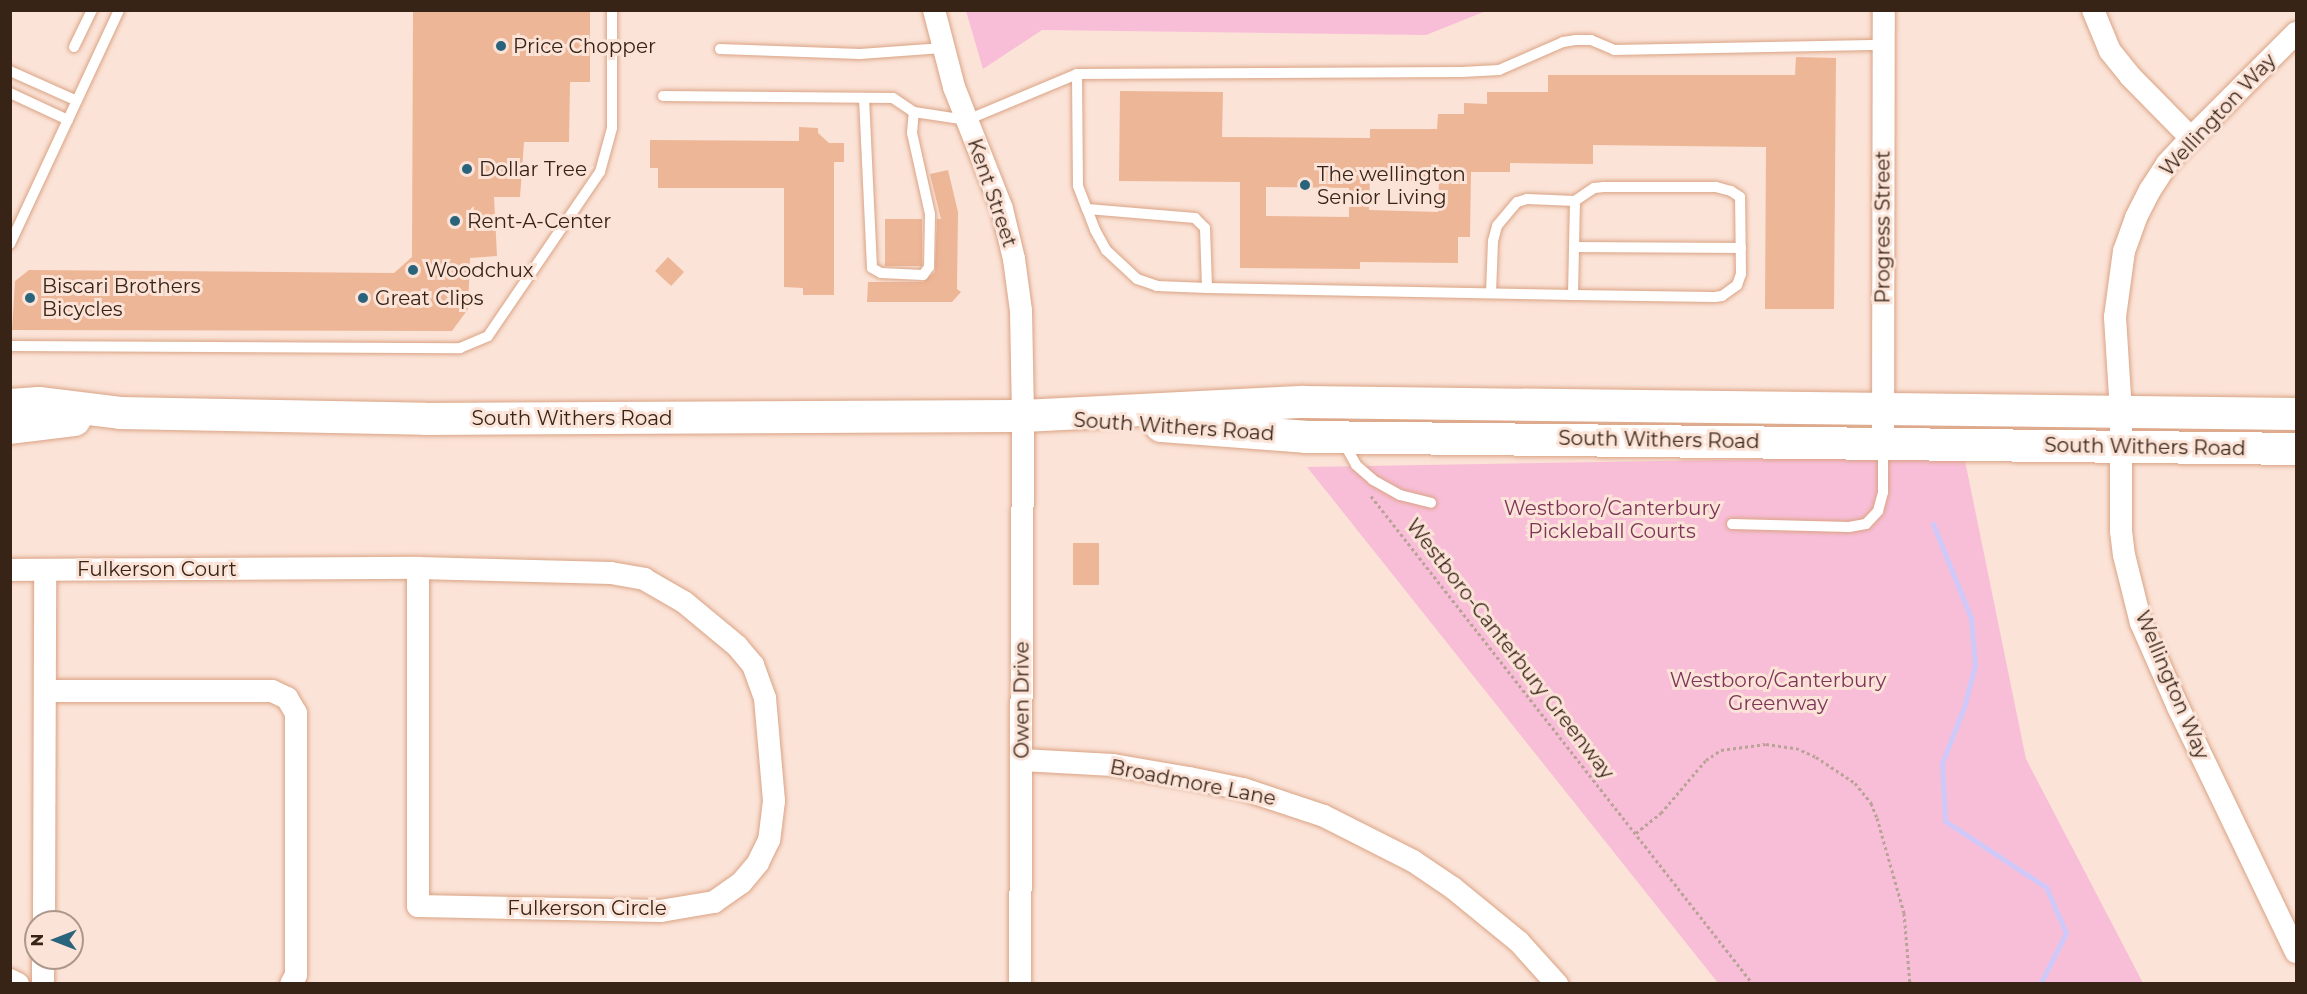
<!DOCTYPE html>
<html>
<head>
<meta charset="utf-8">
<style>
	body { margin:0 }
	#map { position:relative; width:2307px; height:994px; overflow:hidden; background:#fbe3d7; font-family:Montserrat,sans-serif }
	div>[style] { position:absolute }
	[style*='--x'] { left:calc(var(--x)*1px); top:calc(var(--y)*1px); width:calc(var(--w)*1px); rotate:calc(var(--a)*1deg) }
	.green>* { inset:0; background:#f8bed8 }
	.stream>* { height:5px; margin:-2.5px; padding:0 2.5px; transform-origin:2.5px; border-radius:2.5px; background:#cfc9f9 }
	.building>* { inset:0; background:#edb697; transform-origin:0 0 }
	.path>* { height:3px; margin-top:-1.5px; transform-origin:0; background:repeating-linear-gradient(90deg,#b9a296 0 3px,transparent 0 6px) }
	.roads { filter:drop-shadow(0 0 2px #daa384) drop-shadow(0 0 2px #daa384) }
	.service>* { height:10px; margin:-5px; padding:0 5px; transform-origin:5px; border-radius:5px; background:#fff }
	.minor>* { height:22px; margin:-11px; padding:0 11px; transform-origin:11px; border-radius:11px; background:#fff }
	.secondary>* { height:32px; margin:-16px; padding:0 16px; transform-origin:16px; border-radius:16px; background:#fff }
	.dots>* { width:16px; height:16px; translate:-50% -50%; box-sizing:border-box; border:3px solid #fbe3d7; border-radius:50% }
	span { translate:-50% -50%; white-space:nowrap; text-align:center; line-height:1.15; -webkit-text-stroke:6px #fbe3d7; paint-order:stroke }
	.poi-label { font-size:20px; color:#382317 }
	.left { translate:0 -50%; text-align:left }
	.street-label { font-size:20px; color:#382317 }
	.park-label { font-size:20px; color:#7e345b }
	.frame { position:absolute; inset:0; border:12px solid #382317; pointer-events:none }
	.north { position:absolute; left:24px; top:910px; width:60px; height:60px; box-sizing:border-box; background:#fbe3d7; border:2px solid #ad968a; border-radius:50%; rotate:270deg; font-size:16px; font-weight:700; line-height:24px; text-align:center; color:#382317 }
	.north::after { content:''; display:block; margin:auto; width:21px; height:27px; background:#2a637c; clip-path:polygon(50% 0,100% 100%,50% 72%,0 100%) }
</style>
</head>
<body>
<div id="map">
	<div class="green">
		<div style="clip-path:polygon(966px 11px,966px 10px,1486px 11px,1426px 35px,1042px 30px,983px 69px)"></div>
		<div style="clip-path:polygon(1964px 456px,2026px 759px,2143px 983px,1718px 983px,1307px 467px)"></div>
	</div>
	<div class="stream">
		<div style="--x:1933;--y:524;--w:101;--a:68"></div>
		<div style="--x:1971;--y:618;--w:47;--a:85.1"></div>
		<div style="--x:1975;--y:665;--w:43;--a:104.7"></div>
		<div style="--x:1964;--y:707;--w:60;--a:111.4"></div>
		<div style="--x:1942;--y:763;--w:58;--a:87"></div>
		<div style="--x:1945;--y:821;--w:121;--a:33.2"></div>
		<div style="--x:2046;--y:887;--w:50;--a:66.5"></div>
		<div style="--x:2066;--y:933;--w:57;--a:117"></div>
	</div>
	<div class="building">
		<div style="clip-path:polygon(413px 10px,590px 10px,590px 82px,570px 82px,569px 142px,524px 142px,520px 197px,494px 197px,497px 256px,470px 258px,468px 309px,452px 331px,12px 330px,15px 281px,29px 270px,394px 273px,412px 257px)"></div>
		<div style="clip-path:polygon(evenodd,1796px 57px,1836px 58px,1834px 309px,1765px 309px,1766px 147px,1593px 145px,1593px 164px,1510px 163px,1510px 172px,1471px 172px,1470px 237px,1458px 237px,1458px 263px,1360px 262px,1360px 269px,1240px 268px,1240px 182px,1119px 181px,1120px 91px,1223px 92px,1222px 137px,1370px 138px,1370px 129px,1437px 129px,1438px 114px,1464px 114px,1464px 103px,1487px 104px,1487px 92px,1548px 92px,1548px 75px,1795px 75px,1796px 57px,1370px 180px,1439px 181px,1438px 212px,1369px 210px,1370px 180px,1796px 57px,1266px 187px,1349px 188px,1349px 217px,1266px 216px,1266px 187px)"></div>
		<div style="clip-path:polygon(799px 127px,818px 128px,818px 133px,829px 143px,844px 143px,844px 162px,834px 162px,834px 295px,803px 295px,803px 288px,784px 287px,784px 188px,658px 188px,658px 168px,650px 168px,650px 140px,799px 141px)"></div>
		<div style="clip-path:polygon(948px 170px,958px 212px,957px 289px,961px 292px,952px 302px,867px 302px,868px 282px,923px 282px,935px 272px,937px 219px,941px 219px,930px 174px)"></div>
		<div style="left:885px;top:219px;width:37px;height:47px"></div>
		<div style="left:668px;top:257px;width:22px;height:19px;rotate:43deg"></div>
		<div style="left:1073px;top:543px;width:26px;height:42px"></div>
	</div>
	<div class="path">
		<div style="--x:1371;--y:496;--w:620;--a:51.95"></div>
		<div style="--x:1636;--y:833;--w:32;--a:-39"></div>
		<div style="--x:1661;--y:813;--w:70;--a:-49.7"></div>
		<div style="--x:1706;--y:760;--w:18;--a:-34"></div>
		<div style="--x:1721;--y:750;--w:45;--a:-7.6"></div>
		<div style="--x:1766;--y:744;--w:30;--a:8"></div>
		<div style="--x:1796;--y:748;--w:22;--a:24"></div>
		<div style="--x:1816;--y:757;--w:47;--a:33.7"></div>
		<div style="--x:1855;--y:783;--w:26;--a:51"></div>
		<div style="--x:1871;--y:803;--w:16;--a:68"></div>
		<div style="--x:1877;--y:818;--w:99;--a:74.1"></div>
		<div style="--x:1904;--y:913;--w:71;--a:85.2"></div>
	</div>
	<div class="roads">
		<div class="service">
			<div style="--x:74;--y:47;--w:41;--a:-64.1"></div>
			<div style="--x:720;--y:49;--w:140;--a:2"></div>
			<div style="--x:860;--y:54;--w:83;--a:-4.1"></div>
			<div style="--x:10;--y:71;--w:73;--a:24.1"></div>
			<div style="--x:1077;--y:74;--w:112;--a:89.5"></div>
			<div style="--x:1078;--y:186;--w:25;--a:69"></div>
			<div style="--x:1087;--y:209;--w:22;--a:69"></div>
			<div style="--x:1095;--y:230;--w:23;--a:61"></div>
			<div style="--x:1106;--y:250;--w:42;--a:43.1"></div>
			<div style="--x:1137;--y:279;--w:21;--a:19"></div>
			<div style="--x:1157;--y:286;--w:50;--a:2.3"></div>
			<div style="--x:1207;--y:288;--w:60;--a:-91.9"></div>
			<div style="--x:1205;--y:228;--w:14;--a:-135"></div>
			<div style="--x:1195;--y:218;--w:108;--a:-175.2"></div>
			<div style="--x:10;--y:93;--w:64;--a:25"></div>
			<div style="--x:663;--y:96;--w:230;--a:0.5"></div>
			<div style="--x:893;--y:98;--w:25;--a:34"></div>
			<div style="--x:914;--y:112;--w:54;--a:8.6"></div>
			<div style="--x:967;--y:120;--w:119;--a:-22.7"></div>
			<div style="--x:1077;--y:74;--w:385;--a:-0.3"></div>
			<div style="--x:1462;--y:72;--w:37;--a:-3"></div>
			<div style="--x:1499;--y:70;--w:70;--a:-23.6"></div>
			<div style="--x:1563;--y:42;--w:12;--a:-9"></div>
			<div style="--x:1575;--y:40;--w:16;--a:0"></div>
			<div style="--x:1591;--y:40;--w:25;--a:23"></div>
			<div style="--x:1614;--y:50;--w:270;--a:-1.1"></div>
			<div style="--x:864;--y:98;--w:170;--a:87.3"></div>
			<div style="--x:872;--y:268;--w:10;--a:29"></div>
			<div style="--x:881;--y:273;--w:42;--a:2.7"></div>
			<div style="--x:923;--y:275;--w:10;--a:-53"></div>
			<div style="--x:929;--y:267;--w:53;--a:-88.9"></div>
			<div style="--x:930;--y:214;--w:83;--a:-102.5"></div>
			<div style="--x:912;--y:133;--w:21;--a:-85"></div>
			<div style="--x:10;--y:244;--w:258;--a:-65"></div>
			<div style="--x:1574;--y:247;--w:167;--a:0.3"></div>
			<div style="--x:1207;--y:288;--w:366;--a:1.1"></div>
			<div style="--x:1573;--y:295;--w:142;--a:0.8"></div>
			<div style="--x:1715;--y:297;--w:7;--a:-8"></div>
			<div style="--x:1722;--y:296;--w:19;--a:-36"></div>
			<div style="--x:1737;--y:285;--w:12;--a:-70"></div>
			<div style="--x:1741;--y:274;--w:77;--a:-90.7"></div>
			<div style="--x:1740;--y:197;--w:11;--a:-146"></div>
			<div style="--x:1731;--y:191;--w:16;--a:-165"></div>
			<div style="--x:1716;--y:187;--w:112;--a:180"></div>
			<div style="--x:1604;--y:187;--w:10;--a:174"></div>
			<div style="--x:1594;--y:188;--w:23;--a:146"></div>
			<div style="--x:1575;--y:201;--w:48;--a:-177.6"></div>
			<div style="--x:1527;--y:199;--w:10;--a:163"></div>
			<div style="--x:1517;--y:202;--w:31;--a:130"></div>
			<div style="--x:1497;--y:226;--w:16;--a:105"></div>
			<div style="--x:1493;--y:241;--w:52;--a:92.2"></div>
			<div style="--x:1573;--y:295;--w:94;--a:-88.8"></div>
			<div style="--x:10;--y:346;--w:450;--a:0.3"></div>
			<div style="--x:460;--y:348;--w:30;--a:-23"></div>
			<div style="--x:488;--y:336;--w:199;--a:-55.7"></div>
			<div style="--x:600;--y:172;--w:46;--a:-74.7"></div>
			<div style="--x:612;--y:128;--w:118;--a:-90"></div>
			<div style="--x:1344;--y:443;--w:25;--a:61"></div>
			<div style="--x:1356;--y:465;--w:23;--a:41"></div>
			<div style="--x:1373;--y:480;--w:31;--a:29"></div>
			<div style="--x:1400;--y:495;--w:32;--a:14"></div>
			<div style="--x:1732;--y:524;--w:117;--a:1.5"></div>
			<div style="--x:1849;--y:527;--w:17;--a:-10"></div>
			<div style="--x:1866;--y:524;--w:18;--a:-47"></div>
			<div style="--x:1878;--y:511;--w:20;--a:-75"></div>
			<div style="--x:1883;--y:492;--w:46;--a:-90"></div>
		</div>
		<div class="minor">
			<div style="--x:934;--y:10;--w:80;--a:75.4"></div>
			<div style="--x:954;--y:87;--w:131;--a:68.5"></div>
			<div style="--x:1002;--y:209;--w:51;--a:76.5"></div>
			<div style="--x:1014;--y:259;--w:52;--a:82.3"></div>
			<div style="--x:1021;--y:311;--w:105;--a:88.9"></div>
			<div style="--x:1023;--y:416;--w:568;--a:90.3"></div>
			<div style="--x:2093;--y:10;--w:44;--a:67.5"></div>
			<div style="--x:2110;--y:51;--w:32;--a:51"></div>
			<div style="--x:2130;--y:76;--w:87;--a:45.5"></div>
			<div style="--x:2296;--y:33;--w:148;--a:135"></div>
			<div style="--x:2191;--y:138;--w:35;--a:133"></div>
			<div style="--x:2167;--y:164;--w:31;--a:123"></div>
			<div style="--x:2150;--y:190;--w:31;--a:117"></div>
			<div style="--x:2136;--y:218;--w:35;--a:110"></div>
			<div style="--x:2124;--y:251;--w:67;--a:97.8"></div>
			<div style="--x:2115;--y:317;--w:95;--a:86.4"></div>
			<div style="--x:2121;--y:412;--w:119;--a:90"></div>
			<div style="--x:2121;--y:531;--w:24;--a:83"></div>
			<div style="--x:2124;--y:555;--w:70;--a:76"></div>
			<div style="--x:2141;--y:623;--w:92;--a:66.2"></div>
			<div style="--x:2178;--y:707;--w:272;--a:64.3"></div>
			<div style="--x:1883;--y:443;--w:433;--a:-89.9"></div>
			<div style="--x:418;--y:568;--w:193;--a:1.5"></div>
			<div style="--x:611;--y:573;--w:34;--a:10"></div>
			<div style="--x:644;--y:579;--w:46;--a:29.9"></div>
			<div style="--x:684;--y:602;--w:69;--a:39.7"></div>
			<div style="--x:737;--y:646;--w:25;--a:50"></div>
			<div style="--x:753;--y:665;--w:35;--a:70"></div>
			<div style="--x:765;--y:698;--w:103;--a:85"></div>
			<div style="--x:774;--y:801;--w:39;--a:97"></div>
			<div style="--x:769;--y:840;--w:25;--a:116"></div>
			<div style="--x:758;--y:863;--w:26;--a:130"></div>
			<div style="--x:741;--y:883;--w:33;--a:145"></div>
			<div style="--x:714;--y:902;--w:55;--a:170.5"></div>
			<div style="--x:660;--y:911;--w:242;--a:-178.8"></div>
			<div style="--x:418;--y:906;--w:338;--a:-90"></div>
			<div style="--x:10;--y:570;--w:408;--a:-0.3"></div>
			<div style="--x:45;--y:691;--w:227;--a:0"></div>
			<div style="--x:272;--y:691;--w:17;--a:25"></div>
			<div style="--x:287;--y:698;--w:17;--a:59"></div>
			<div style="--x:296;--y:713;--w:262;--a:90"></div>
			<div style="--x:296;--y:975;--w:10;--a:119"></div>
			<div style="--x:1022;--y:760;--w:91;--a:3.1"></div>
			<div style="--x:1113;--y:765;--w:77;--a:9.7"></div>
			<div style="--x:1189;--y:778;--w:55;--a:11.5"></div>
			<div style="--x:1243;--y:789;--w:85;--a:18.4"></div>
			<div style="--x:1324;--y:816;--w:100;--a:26.8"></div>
			<div style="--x:1413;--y:861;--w:48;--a:34"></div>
			<div style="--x:1453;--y:888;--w:85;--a:39.3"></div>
			<div style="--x:1519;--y:942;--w:57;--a:47.9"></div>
			<div style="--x:44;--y:922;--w:352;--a:-89.8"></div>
			<div style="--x:10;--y:980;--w:9;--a:27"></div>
			<div style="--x:43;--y:984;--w:26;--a:-90"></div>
		</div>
		<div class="secondary">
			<div style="--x:10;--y:405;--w:29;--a:-4"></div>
			<div style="--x:39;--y:403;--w:82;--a:7"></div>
			<div style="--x:120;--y:413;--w:305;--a:1.1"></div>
			<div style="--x:425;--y:419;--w:598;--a:-0.29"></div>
			<div style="--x:1023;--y:416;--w:281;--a:-2.9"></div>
			<div style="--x:1304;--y:402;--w:992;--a:0.69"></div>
			<div style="--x:1161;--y:426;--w:145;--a:4.3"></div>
			<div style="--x:1306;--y:437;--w:990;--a:0.69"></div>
			<div style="--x:10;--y:428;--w:65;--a:-7"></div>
		</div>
	</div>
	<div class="dots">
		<div style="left:501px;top:46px;background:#2a637c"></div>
		<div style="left:467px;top:169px;background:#2a637c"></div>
		<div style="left:1305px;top:185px;background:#2a637c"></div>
		<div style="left:455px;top:221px;background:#2a637c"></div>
		<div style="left:413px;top:270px;background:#2a637c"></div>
		<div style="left:30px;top:298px;background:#2a637c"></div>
		<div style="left:363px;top:298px;background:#2a637c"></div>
	</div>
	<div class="poi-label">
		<span class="left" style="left:513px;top:46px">Price Chopper</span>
		<span class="left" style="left:479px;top:169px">Dollar Tree</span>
		<span class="left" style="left:1317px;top:186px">The wellington<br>Senior Living</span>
		<span class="left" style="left:467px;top:221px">Rent-A-Center</span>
		<span class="left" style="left:425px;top:270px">Woodchux</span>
		<span class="left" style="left:42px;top:298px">Biscari Brothers<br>Bicycles</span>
		<span class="left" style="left:375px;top:298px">Great Clips</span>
	</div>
	<div class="street-label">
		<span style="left:2218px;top:115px;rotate:-47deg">Wellington Way</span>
		<span style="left:992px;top:193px;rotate:71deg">Kent Street</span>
		<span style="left:1883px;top:227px;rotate:-90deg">Progress Street</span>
		<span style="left:572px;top:418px">South Withers Road</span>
		<span style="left:1174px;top:427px;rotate:4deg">South Withers Road</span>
		<span style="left:1659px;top:440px;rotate:1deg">South Withers Road</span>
		<span style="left:2145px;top:447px;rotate:1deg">South Withers Road</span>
		<span style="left:157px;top:569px">Fulkerson Court</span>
		<span style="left:1510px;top:649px;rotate:52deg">Westboro-Canterbury Greenway</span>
		<span style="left:2172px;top:685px;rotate:67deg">Wellington Way</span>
		<span style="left:1022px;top:700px;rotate:-90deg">Owen Drive</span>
		<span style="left:1193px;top:783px;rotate:11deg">Broadmore Lane</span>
		<span style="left:587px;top:908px">Fulkerson Circle</span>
	</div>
	<div class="park-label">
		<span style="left:1612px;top:520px">Westboro/Canterbury<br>Pickleball Courts</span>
		<span style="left:1778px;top:692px">Westboro/Canterbury<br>Greenway</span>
	</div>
	<div class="frame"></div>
	<div class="north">N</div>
</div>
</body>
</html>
